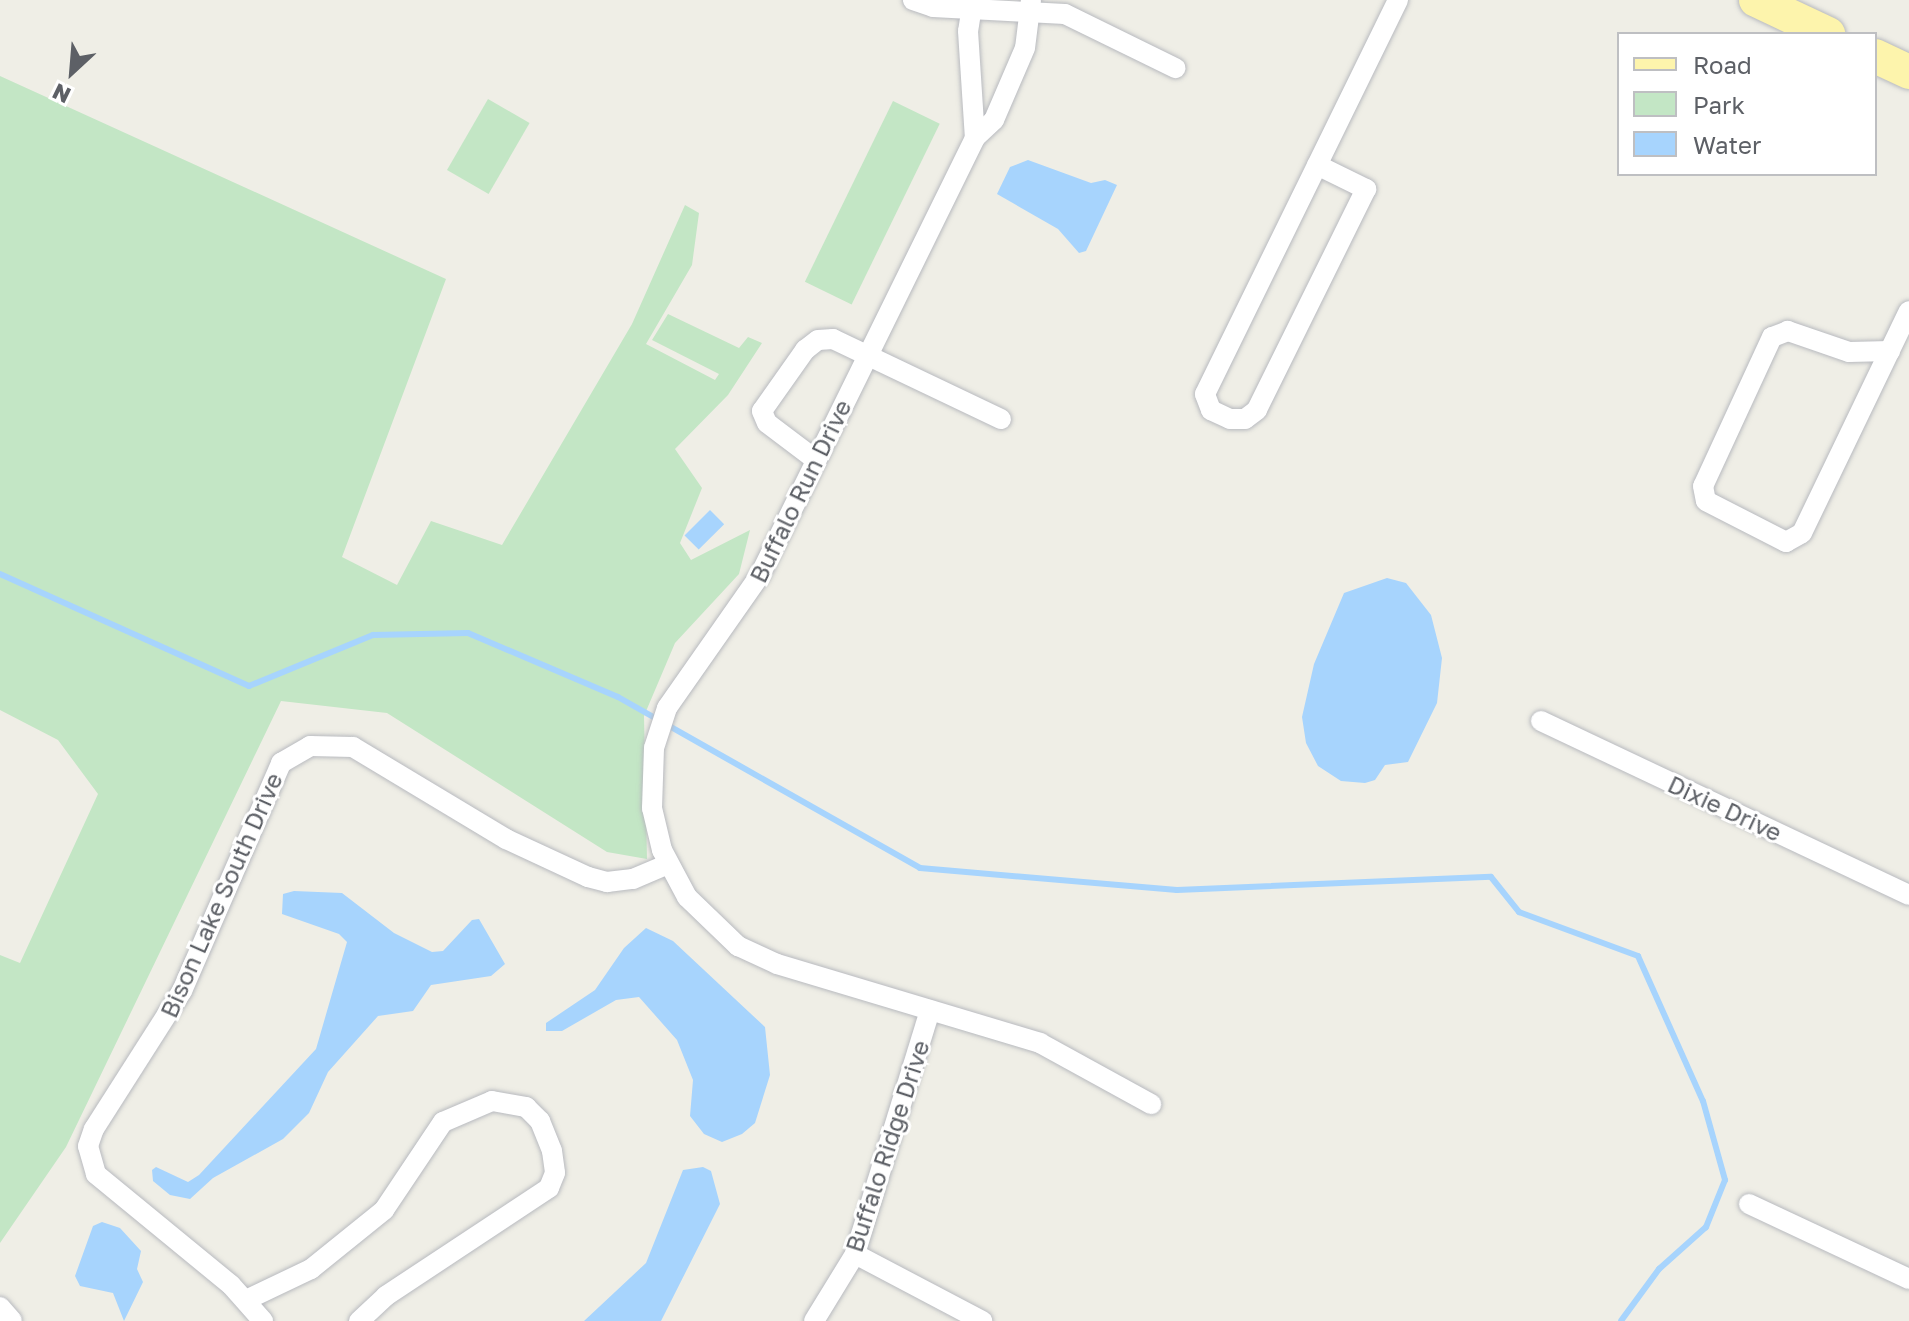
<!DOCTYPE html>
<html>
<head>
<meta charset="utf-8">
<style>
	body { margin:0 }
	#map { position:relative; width:1909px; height:1321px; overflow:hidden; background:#efeee6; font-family:"Golos Text",sans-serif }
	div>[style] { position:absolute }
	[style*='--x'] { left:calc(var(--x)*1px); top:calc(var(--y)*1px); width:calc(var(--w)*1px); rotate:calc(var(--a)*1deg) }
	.green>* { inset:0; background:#c3e6c5; transform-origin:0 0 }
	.water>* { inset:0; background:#a7d4fd; transform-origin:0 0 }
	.stream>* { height:6px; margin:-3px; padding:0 3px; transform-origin:3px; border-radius:3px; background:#a7d4fd }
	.roads { filter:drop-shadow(0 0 2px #b8babf) drop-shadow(0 0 2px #b8babf) }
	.street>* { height:20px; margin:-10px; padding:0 10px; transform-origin:10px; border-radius:10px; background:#fff }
	.primary>* { height:34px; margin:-17px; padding:0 17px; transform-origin:17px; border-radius:17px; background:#fdf4ac }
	span { translate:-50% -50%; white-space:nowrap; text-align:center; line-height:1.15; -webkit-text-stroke:6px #fff; paint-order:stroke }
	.street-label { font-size:24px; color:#5d6066 }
	.legend { position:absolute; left:1617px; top:32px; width:260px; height:144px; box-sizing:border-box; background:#fff; border:2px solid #bebfc2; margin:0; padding:10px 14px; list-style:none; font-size:24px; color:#5d6066 }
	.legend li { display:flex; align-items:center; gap:16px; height:40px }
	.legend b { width:40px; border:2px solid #bebfc2 }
	.north { position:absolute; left:32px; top:32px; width:80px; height:80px; -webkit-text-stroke:6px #fff; paint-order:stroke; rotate:206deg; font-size:22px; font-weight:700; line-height:32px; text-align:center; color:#5d6066 }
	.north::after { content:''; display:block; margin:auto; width:28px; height:36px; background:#5d6066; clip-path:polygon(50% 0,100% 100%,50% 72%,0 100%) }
</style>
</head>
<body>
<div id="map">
	<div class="green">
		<div style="clip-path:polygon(0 76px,446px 279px,342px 557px,397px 585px,431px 521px,502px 545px,632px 324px,685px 205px,699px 213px,692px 265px,646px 344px,715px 380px,719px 374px,652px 340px,668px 314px,739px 348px,748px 337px,762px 343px,728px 395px,675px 449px,702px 488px,680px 543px,691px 560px,750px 530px,739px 574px,675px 643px,644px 716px,647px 859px,607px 852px,387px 713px,281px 701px,66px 1147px,0 1243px,0 955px,20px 963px,98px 794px,58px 740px,0 710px)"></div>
		<div style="left:488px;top:99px;width:48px;height:82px;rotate:30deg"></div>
		<div style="left:893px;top:101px;width:52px;height:201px;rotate:26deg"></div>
	</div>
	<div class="water">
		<div style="clip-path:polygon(1028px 160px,1091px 183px,1105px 180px,1117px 185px,1086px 251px,1079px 253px,1058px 229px,997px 194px,1010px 167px)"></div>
		<div style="left:710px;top:510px;width:20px;height:36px;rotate:45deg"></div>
		<div style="clip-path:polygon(1387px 578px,1406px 583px,1431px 615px,1442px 658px,1437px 703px,1408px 762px,1385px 765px,1375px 780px,1365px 783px,1341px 781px,1318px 766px,1306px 743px,1302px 717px,1314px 664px,1344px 593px)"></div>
		<div style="clip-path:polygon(294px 891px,342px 893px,394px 933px,432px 952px,443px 951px,472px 920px,479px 919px,505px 964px,491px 976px,431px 985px,413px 1011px,378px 1016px,328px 1072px,309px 1113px,283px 1139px,213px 1178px,190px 1199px,170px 1195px,153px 1181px,152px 1170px,156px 1167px,188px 1182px,199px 1175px,316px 1049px,347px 942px,339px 934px,282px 914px,283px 894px)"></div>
		<div style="clip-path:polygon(646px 928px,673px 941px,765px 1027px,770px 1075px,755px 1123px,742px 1134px,722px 1142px,704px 1134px,690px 1116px,693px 1080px,677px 1040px,639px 997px,616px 1000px,562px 1031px,546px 1031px,546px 1023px,595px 990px,624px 948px)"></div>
		<div style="clip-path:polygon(703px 1167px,711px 1171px,720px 1204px,661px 1321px,584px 1321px,646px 1263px,683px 1170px)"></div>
		<div style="clip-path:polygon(102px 1222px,120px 1228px,141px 1251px,137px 1269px,143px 1282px,124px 1321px,113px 1293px,80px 1286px,75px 1276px,93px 1226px)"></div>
	</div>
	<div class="stream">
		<div style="--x:0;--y:574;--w:273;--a:24.2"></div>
		<div style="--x:249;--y:686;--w:134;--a:-22.4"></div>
		<div style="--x:373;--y:635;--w:95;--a:-1.2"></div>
		<div style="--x:468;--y:633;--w:163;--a:23.1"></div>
		<div style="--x:618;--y:697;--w:347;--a:29.5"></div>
		<div style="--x:920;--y:868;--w:258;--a:4.9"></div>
		<div style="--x:1177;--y:890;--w:314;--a:-2.4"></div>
		<div style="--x:1491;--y:877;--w:45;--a:51.3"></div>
		<div style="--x:1519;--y:912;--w:127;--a:20.3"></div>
		<div style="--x:1638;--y:956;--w:159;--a:65.9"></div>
		<div style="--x:1703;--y:1101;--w:82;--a:74.4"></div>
		<div style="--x:1725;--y:1180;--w:51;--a:112"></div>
		<div style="--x:1706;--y:1227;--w:63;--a:138.2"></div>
		<div style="--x:1659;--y:1269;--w:64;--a:126.2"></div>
	</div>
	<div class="roads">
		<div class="street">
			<div style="--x:913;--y:0;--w:21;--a:19"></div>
			<div style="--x:933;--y:7;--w:132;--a:3"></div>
			<div style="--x:1065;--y:14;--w:123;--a:26.1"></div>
			<div style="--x:973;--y:0;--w:31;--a:99"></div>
			<div style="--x:968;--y:31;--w:107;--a:86.3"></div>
			<div style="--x:1031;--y:0;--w:48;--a:97.1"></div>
			<div style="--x:1025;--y:48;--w:78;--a:113.3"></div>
			<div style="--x:994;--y:120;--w:26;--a:137"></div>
			<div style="--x:975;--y:138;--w:487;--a:116.2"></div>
			<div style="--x:760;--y:575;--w:162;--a:125"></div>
			<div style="--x:667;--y:708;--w:42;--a:108"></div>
			<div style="--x:654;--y:748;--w:60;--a:91.9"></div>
			<div style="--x:652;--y:808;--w:43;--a:76.6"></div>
			<div style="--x:662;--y:850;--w:53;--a:62"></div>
			<div style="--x:687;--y:897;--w:71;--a:43.9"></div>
			<div style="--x:738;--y:946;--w:43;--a:24.8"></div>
			<div style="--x:777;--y:964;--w:275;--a:16.7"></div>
			<div style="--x:1040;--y:1043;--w:127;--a:28.8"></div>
			<div style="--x:1317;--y:165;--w:55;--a:26.1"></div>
			<div style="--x:1366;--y:189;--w:246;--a:116.3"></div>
			<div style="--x:1257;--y:410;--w:15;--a:143"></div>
			<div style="--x:1245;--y:419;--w:15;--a:180"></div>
			<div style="--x:1230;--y:419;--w:21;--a:-155"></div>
			<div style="--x:1211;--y:410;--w:17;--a:-111"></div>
			<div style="--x:1205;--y:394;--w:439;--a:-63.9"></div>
			<div style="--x:1890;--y:351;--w:41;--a:178.6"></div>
			<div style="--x:1849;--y:352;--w:65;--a:-161"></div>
			<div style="--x:1788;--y:331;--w:17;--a:159"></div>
			<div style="--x:1772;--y:337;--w:164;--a:114.8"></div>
			<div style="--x:1703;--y:486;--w:15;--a:79"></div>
			<div style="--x:1706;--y:501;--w:90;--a:27.1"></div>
			<div style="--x:1786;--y:542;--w:18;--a:-29"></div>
			<div style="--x:1802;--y:533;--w:246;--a:-64.3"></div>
			<div style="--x:816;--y:460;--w:61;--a:-142.9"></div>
			<div style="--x:767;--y:423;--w:13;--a:-113"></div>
			<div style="--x:762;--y:411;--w:75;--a:-54.8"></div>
			<div style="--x:805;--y:350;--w:16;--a:-38"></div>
			<div style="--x:818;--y:340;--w:15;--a:-4"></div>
			<div style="--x:833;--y:339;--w:186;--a:25.5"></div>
			<div style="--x:1541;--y:721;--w:407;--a:25.3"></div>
			<div style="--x:1749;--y:1204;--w:177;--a:25.1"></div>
			<div style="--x:855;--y:1254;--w:144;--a:27.8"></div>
			<div style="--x:246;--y:1300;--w:72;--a:-25.5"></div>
			<div style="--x:311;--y:1269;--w:94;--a:-38.9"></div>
			<div style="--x:384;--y:1210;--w:106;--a:-56.2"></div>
			<div style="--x:443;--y:1122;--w:53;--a:-23.2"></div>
			<div style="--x:492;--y:1101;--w:35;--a:10"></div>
			<div style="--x:526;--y:1107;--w:20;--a:45"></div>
			<div style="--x:540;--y:1121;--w:32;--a:68"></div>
			<div style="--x:552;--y:1151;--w:22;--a:82"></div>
			<div style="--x:555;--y:1173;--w:16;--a:112"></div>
			<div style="--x:549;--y:1188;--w:196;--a:146.5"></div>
			<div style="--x:386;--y:1296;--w:37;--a:137"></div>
			<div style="--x:0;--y:1307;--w:18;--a:49"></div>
			<div style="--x:263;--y:1321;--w:48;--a:-131.6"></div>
			<div style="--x:231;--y:1285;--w:175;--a:-140.6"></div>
			<div style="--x:96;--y:1174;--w:29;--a:-106"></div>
			<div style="--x:88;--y:1146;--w:18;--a:-71"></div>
			<div style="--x:94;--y:1129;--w:164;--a:-57.5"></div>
			<div style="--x:182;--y:991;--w:249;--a:-66.5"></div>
			<div style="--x:281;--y:763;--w:34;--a:-30"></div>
			<div style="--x:310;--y:746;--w:43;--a:1.3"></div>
			<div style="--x:353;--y:747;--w:179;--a:31"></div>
			<div style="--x:506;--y:839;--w:90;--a:24.9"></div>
			<div style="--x:588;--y:877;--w:20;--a:15"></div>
			<div style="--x:607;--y:882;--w:26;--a:-7"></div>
			<div style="--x:633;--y:879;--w:38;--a:-23"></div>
			<div style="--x:814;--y:1321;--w:79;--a:-58.5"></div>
			<div style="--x:855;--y:1254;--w:255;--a:-72.9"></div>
		</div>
		<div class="primary">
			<div style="--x:1756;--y:0;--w:80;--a:25.3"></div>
			<div style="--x:1875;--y:56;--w:38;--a:25"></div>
		</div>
	</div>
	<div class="street-label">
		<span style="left:800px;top:491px;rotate:-64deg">Buffalo Run Drive</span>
		<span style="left:1725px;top:808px;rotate:25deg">Dixie Drive</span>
		<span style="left:221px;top:895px;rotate:-66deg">Bison Lake South Drive</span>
		<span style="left:887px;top:1146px;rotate:-72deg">Buffalo Ridge Drive</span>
	</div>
	<ul class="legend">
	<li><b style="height:10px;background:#fdf4ac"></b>Road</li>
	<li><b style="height:22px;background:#c3e6c5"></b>Park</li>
	<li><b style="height:22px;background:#a7d4fd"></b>Water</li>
	</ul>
	<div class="north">N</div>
</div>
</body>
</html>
